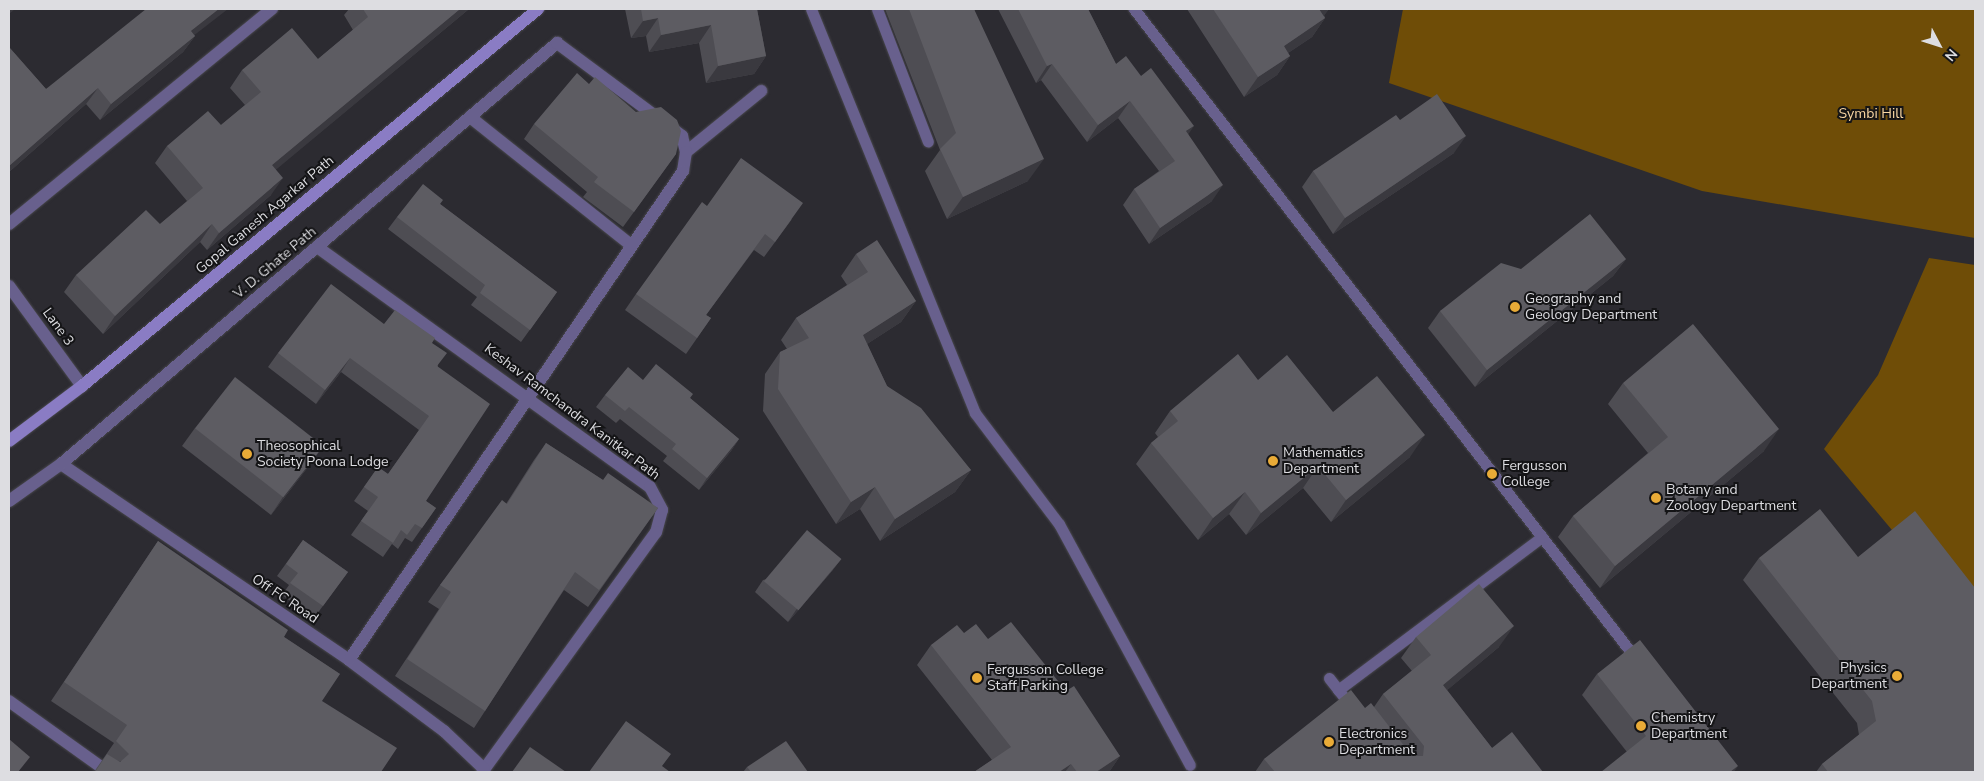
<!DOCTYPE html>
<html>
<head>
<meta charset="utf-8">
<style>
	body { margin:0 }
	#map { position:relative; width:1984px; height:781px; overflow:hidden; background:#2c2b31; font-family:"Nunito Sans",sans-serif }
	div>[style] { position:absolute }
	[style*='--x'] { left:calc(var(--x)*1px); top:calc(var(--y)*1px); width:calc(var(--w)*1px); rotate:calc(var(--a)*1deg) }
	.green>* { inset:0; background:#6f4d07 }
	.roads { filter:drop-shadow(0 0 1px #48474d) drop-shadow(0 0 1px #48474d) }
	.lane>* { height:11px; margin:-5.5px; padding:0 5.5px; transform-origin:5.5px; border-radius:5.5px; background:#68608d }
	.street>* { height:12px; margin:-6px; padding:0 6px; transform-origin:6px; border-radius:6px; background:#68608d }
	.secondary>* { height:12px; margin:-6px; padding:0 6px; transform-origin:6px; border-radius:6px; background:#8a7cc4 }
	.wall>* { inset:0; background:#4e4d53 }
	.shaded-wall>* { inset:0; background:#3a393f }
	.building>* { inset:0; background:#5d5c62; transform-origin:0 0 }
	.dots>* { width:14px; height:14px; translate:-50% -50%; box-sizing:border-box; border:2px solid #141416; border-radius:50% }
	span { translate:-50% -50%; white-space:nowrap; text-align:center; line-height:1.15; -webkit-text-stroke:4px #141416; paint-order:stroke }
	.park-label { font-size:14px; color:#f9d7a3 }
	.street-label { font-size:14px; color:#dddde1 }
	.poi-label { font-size:14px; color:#dddde1 }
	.left { translate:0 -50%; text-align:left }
	.right { translate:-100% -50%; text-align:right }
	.frame { position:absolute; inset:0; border:10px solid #dddde1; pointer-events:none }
	.north { position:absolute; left:1914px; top:20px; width:50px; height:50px; -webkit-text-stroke:4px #141416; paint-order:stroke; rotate:130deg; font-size:14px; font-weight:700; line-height:20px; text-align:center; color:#dddde1 }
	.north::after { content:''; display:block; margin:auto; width:18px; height:22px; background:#dddde1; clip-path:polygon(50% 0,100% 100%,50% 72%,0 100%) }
</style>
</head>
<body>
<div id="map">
	<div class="green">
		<div style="clip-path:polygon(1403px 9px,1975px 9px,1975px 238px,1702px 191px,1389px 83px)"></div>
		<div style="clip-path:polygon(1929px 258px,1975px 265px,1975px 629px,1824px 449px,1878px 375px)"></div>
	</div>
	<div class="roads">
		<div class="lane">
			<div style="--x:811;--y:9;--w:436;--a:67.9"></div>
			<div style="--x:975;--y:413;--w:139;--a:52.9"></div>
			<div style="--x:1059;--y:524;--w:274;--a:61.5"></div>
			<div style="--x:877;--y:9;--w:142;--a:69"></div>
			<div style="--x:1134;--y:9;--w:823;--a:52.31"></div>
			<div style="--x:1329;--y:678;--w:23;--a:52"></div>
			<div style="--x:1338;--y:690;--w:255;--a:-36.9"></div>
		</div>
		<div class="street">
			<div style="--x:470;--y:117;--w:206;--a:38.5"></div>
			<div style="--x:686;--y:152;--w:97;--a:-39.1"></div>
			<div style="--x:9;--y:224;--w:340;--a:-39.3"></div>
			<div style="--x:317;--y:247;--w:410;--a:35.8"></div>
			<div style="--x:650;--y:487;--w:26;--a:62"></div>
			<div style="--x:662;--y:510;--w:23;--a:105"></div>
			<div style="--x:656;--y:532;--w:296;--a:125.9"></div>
			<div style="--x:9;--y:286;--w:124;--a:53.9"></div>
			<div style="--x:61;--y:464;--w:348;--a:34.2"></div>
			<div style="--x:349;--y:660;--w:119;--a:36.8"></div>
			<div style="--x:444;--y:731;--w:55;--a:43.5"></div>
			<div style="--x:9;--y:501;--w:64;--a:-35.4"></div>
			<div style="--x:61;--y:464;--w:651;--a:-40.32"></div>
			<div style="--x:557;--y:43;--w:156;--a:36.6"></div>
			<div style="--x:682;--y:136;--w:16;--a:76"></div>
			<div style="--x:686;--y:152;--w:19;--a:99"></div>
			<div style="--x:683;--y:171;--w:592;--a:124.33"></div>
			<div style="--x:9;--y:701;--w:122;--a:35.6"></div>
		</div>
		<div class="secondary">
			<div style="--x:9;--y:441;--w:91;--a:-37"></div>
			<div style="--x:82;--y:386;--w:592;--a:-39.58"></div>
		</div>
	</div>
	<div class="wall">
		<div style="clip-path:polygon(349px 9px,469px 9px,276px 169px,271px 195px,207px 250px,200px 242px,103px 334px,64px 292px,76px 275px,160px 224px,187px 201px,155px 163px,167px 146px,221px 125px,245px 105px,230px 88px,242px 70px,318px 59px,353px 30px,344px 15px)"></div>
		<div style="clip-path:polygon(625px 9px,757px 9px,766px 56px,754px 74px,706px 83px,699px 43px,649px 52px,646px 36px,631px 38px)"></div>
		<div style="clip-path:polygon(885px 9px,974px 9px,1028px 181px,947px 219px,925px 171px,940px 150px)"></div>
		<div style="clip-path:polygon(998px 9px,1088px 9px,1116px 64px,1141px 76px,1188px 134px,1212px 201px,1149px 244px,1123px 205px,1134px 189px,1159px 171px,1118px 118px,1087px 142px,1041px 80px,1036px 83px)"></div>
		<div style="clip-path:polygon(1187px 9px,1329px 9px,1324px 15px,1325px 18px,1312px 37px,1288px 53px,1290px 56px,1277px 75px,1244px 97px)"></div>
		<div style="clip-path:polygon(194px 35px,195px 36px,183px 52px,100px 120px,86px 104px,9px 172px,9px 47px,46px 89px)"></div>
		<div style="clip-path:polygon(1400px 120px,1454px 153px,1333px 234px,1302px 187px,1313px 171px)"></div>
		<div style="clip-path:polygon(534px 124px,676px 154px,623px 227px,583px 197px,587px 192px,524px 139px)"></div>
		<div style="clip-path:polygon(440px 204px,557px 292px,521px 342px,471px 305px,477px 297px,388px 229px,397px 217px)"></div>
		<div style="clip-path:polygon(792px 219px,764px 257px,754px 250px,706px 315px,711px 318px,686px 354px,625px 310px,636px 294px)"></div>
		<div style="clip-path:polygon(856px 254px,916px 301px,901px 322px,867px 344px,887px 386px,971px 470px,955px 492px,880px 541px,860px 509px,836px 524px,763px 411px,765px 374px,780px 352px,787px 349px,781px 340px,796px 318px,847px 285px,841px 276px)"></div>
		<div style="clip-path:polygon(1626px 259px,1613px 276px,1475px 387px,1428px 328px,1440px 311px,1521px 269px)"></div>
		<div style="clip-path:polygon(384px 324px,432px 343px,438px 366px,426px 501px,436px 508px,412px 542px,405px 538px,398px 549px,392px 544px,383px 557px,351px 535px,368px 511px,354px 501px,378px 467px,388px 474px,419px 430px,341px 372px,316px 404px,268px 367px,278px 353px)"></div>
		<div style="clip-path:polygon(643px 380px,690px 398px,739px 439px,731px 451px,699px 490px,663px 461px,667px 456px,620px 419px,616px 423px,596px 407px,605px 395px)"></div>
		<div style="clip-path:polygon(1258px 380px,1333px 412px,1410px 457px,1331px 522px,1303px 488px,1246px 535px,1229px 514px,1198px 540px,1136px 464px,1151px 443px,1158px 437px,1155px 433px,1170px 411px)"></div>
		<div style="clip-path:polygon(1623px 383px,1764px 451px,1600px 588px,1558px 537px,1573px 516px,1648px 453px,1608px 404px)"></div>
		<div style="clip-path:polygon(195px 428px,323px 446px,311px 463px,271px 515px,182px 446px)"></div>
		<div style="clip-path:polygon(546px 443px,603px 480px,658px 508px,588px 607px,564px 590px,485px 711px,474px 728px,395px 676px,439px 609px,428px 602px,440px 585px,506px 504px,534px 460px)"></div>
		<div style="clip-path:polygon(303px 540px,348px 572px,314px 618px,282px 595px,289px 585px,277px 576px)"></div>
		<div style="clip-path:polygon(158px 541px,284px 637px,340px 674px,94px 772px,114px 743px,51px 701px)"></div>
		<div style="clip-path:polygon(1858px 557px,1975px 772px,1816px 772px,1822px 764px,1859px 735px,1857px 723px,1743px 580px,1759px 558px)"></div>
		<div style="clip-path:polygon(841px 559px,832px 571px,788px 622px,755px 592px,763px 580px)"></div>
		<div style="clip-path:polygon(964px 633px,988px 639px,1066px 691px,1120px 756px,1109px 772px,974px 772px,992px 760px,917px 665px,931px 645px)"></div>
		<div style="clip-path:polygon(1416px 637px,1499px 647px,1447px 690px,1492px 748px,1543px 772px,1255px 772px,1264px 759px,1365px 708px,1374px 707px,1383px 694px,1412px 671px,1401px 658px)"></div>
		<div style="clip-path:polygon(1597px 674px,1734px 772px,1627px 752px,1582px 695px)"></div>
		<div style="clip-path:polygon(747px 767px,808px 772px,743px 772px)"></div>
	</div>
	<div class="shaded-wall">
		<div style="clip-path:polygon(9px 9px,15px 9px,9px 14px)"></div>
		<div style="clip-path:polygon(219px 9px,228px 9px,179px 47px,191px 31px)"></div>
		<div style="clip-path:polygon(460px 9px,469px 9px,260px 183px,272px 165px)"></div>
		<div style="clip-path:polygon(1319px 9px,1329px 9px,1323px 17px)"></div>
		<div style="clip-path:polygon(658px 18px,646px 36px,631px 38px,643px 21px)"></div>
		<div style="clip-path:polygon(1325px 18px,1312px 37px,1270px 65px,1284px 46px)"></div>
		<div style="clip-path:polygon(711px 25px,699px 43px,649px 52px,661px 35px)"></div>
		<div style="clip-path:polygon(195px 36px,183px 52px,100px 120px,111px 104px)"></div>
		<div style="clip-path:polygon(766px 56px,754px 74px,706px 83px,718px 66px)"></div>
		<div style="clip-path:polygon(1290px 56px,1277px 75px,1244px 97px,1258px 77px)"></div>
		<div style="clip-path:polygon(1052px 64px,1041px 80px,1036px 83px,1047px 66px)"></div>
		<div style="clip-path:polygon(98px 88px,86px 104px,9px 172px,9px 166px)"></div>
		<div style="clip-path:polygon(1130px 101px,1118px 118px,1087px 142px,1098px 125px)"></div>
		<div style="clip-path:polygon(1194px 126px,1183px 142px,1186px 131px)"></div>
		<div style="clip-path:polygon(1466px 136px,1454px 153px,1333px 234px,1345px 218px)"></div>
		<div style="clip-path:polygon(1044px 159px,1028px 181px,947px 219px,963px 197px)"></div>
		<div style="clip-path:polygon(283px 178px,271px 195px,207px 250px,219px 233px)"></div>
		<div style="clip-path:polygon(1223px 185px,1212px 201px,1149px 244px,1160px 228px)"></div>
		<div style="clip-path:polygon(212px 224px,200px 242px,103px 334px,115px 316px)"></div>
		<div style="clip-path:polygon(1626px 259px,1613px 276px,1475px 387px,1487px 370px)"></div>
		<div style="clip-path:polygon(916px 301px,901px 322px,847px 357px,863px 335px)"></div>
		<div style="clip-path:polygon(350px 358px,341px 372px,316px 404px,325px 390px)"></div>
		<div style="clip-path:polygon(1779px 429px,1764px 451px,1600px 588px,1615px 566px)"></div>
		<div style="clip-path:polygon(1425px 435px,1410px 457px,1331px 522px,1346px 500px)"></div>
		<div style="clip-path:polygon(739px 439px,731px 451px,699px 490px,707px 478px)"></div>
		<div style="clip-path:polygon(323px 446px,311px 463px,271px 515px,283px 497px)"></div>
		<div style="clip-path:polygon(1318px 466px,1303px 488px,1246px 535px,1261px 513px)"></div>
		<div style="clip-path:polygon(971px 470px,955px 492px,880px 541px,895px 519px)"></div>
		<div style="clip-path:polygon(875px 487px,860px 509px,836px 524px,851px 502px)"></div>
		<div style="clip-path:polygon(1245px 492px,1229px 514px,1198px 540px,1213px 518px)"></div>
		<div style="clip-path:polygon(841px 559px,832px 571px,788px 622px,796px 610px)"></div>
		<div style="clip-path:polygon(1514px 626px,1499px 647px,1428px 706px,1443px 685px)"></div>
		<div style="clip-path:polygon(1120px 756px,1109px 772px,1096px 772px)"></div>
		<div style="clip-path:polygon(1071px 764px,1065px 772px,1059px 772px)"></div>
		<div style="clip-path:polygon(1738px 766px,1734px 772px,1730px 772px)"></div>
	</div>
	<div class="building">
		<div style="clip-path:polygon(146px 9px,219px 9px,191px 31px,195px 36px,111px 104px,98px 88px,9px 166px,9px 47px,46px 89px)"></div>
		<div style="clip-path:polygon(363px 9px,460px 9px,272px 165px,283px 178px,219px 233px,212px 224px,115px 316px,76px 275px,146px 210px,160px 224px,203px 188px,167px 146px,208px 111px,221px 125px,261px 92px,242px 70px,292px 28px,318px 59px,368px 17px)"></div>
		<div style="clip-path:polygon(641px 9px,757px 9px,766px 56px,718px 66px,711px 25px,661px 35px,658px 18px,643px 21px)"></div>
		<div style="clip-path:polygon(909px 9px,974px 9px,1044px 159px,963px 197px,940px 149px,956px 133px)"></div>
		<div style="clip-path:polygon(1018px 9px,1088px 9px,1116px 64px,1126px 56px,1141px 76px,1151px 68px,1194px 126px,1186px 131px,1223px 185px,1160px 228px,1134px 189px,1175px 161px,1130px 101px,1098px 125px,1052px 64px,1047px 66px)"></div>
		<div style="clip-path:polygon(1213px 9px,1319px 9px,1325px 18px,1284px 46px,1290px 56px,1258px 77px)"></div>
		<div style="clip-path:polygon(577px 73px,589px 84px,595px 77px,636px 112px,661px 107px,677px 120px,681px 131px,676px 154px,634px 212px,594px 182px,598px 177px,534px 124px)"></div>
		<div style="clip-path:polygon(1437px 94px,1466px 136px,1345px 218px,1313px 171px,1396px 115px,1400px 120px)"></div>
		<div style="clip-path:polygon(741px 158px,803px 203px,775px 242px,765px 234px,706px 315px,711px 318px,697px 338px,636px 294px,702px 202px,707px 206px)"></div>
		<div style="clip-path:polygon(423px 184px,443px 200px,440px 204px,557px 292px,530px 330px,480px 293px,485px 285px,397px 217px)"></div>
		<div style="clip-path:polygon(1590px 214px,1626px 259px,1487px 370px,1440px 311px,1501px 263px,1521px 269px)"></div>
		<div style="clip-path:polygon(877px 240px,916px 301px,863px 335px,887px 386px,921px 408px,971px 470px,895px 519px,875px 487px,851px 502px,778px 389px,780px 352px,809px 338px,796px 318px,868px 272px,856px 254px)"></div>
		<div style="clip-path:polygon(331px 284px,384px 324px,395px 310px,435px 338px,432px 343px,447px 353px,437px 366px,490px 404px,426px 501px,436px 508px,422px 528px,415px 524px,407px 535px,401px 530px,393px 543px,361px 521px,378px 497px,364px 487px,378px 467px,388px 474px,429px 416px,350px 358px,325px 390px,278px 353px)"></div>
		<div style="clip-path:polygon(1693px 324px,1779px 429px,1615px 566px,1573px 516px,1668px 437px,1623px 383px)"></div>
		<div style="clip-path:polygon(1238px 354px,1258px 380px,1287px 355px,1333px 412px,1377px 376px,1425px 435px,1346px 500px,1318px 466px,1261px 513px,1245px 492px,1213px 518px,1151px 443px,1178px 421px,1170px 411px)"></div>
		<div style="clip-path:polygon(656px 364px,693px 394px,690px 398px,739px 439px,707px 478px,672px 449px,676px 444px,629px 407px,625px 411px,605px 395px,628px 367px,643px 380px)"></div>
		<div style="left:235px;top:377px;width:112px;height:65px;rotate:38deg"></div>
		<div style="clip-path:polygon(546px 443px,603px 480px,608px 473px,658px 508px,599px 590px,575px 572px,485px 711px,407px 659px,451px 592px,440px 585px,502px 500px,507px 504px)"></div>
		<div style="clip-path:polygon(1820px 509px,1858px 557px,1915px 511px,1975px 588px,1975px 772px,1828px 772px,1822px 764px,1876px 721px,1872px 701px,1759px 558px)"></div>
		<div style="left:807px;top:530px;width:45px;height:67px;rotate:40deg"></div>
		<div style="clip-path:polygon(303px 540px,348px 572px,323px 606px,290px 583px,298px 573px,286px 564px)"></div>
		<div style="clip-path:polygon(158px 541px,288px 630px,284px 637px,340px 674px,322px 701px,397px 748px,381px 772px,95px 772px,107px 754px,120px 762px,129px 754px,116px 741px,127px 725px,64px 682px)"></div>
		<div style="clip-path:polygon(1479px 584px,1514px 626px,1443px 685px,1492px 748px,1512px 732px,1543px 772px,1275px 772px,1264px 759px,1351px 690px,1365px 708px,1371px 703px,1412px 756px,1423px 756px,1424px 746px,1383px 694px,1431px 655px,1416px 637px)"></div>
		<div style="clip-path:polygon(1011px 622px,1066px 691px,1074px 686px,1120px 756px,1096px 772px,1077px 772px,1071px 764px,1059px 772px,974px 772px,1011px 747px,931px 645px,957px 625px,964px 633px,976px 624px,988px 639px)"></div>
		<div style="clip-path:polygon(1640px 640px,1738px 766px,1730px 772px,1601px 772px,1646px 736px,1597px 674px)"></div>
		<div style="clip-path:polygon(626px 721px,671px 754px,662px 766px,670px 772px,589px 772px)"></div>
		<div style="clip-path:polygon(9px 739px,30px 757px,18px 772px,9px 772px)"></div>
		<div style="clip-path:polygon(786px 741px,808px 772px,751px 772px,747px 767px)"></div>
		<div style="clip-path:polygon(530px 747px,566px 772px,512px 772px)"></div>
	</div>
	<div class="dots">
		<div style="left:1515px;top:307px;background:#e9ab37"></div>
		<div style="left:247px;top:454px;background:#e9ab37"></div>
		<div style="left:1273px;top:461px;background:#e9ab37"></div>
		<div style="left:1492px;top:474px;background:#e9ab37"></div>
		<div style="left:1656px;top:498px;background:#e9ab37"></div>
		<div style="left:1897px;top:676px;background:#e9ab37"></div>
		<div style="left:977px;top:678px;background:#e9ab37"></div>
		<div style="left:1641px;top:726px;background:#e9ab37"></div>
		<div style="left:1329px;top:742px;background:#e9ab37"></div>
	</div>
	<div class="park-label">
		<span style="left:1871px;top:114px">Symbi Hill</span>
	</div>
	<div class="street-label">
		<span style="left:265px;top:215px;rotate:-40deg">Gopal Ganesh Agarkar Path</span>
		<span style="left:275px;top:263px;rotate:-40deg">V. D. Ghate Path</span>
		<span style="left:58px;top:327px;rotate:54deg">Lane 3</span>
		<span style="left:572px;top:412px;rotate:37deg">Keshav Ramchandra Kanitkar Path</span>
		<span style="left:285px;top:599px;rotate:34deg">Off FC Road</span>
	</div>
	<div class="poi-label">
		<span class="left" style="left:1525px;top:307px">Geography and<br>Geology Department</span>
		<span class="left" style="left:257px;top:454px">Theosophical<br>Society Poona Lodge</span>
		<span class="left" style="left:1283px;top:461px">Mathematics<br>Department</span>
		<span class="left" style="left:1502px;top:474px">Fergusson<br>College</span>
		<span class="left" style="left:1666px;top:498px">Botany and<br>Zoology Department</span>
		<span class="right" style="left:1887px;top:676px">Physics<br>Department</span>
		<span class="left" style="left:987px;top:678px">Fergusson College<br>Staff Parking</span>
		<span class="left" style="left:1651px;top:726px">Chemistry<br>Department</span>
		<span class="left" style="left:1339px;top:742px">Electronics<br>Department</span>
	</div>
	<div class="frame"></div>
	<div class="north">N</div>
</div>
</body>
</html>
